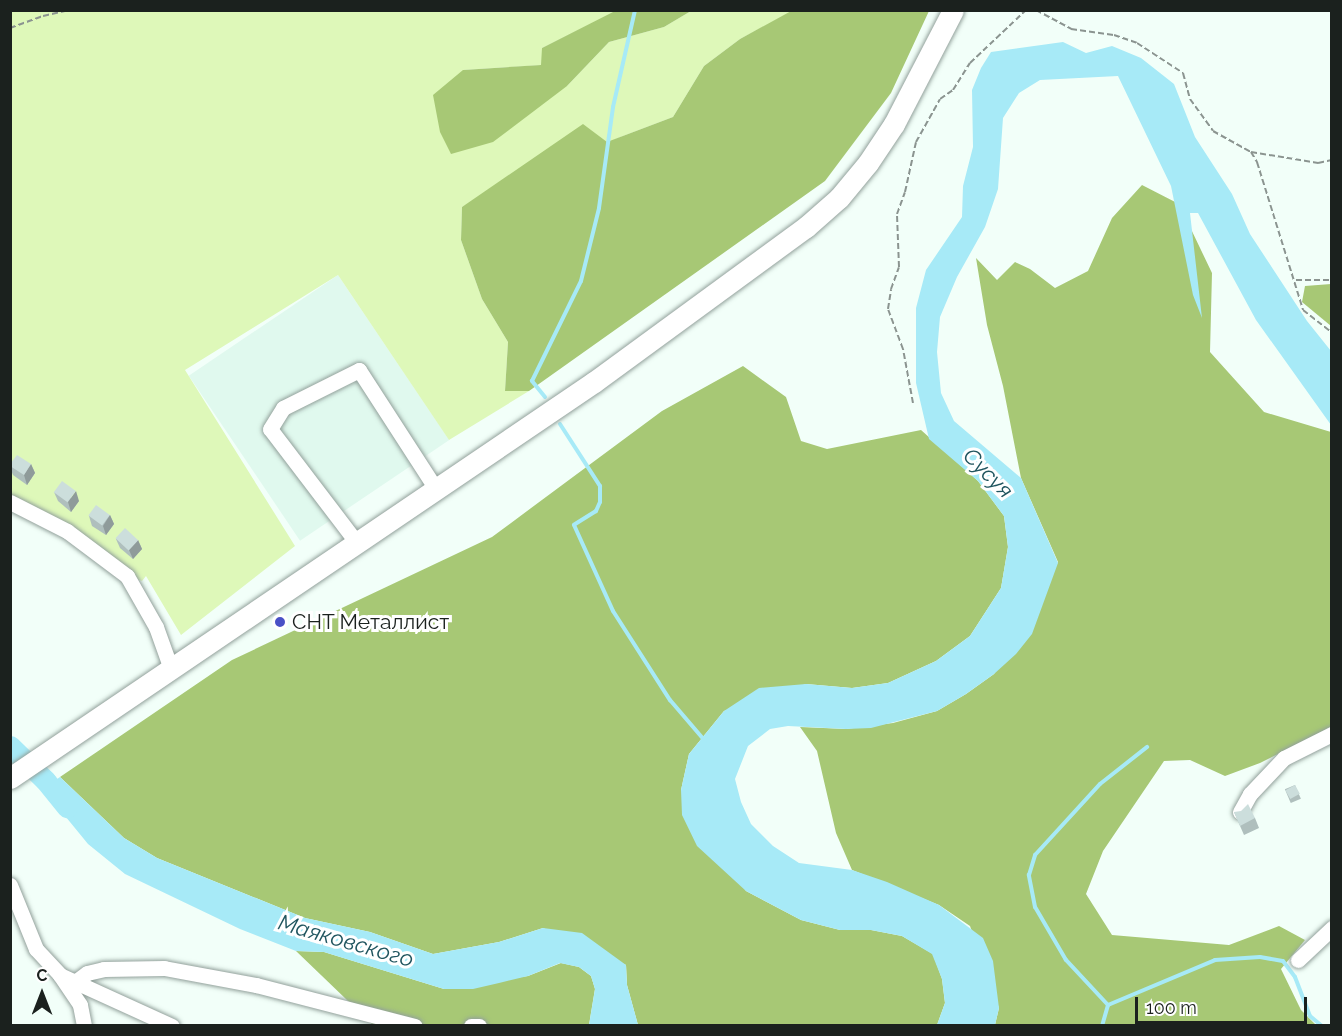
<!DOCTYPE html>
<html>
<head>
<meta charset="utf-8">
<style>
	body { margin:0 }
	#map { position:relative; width:1342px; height:1036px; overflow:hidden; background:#f2fff9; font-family:Raleway,sans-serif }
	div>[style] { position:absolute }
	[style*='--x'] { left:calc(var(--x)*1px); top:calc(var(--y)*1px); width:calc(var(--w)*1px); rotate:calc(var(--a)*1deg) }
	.built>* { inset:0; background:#e0f9ee; transform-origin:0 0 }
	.green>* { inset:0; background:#def8b9 }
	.forest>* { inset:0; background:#a7c875 }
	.water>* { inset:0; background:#a7eaf7 }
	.stream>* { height:4px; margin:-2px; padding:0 2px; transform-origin:2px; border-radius:2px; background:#a7eaf7 }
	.river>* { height:21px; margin:-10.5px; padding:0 10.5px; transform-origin:10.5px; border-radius:10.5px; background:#a7eaf7 }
	.path>* { height:2px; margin-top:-1px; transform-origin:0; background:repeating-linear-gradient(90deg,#8b9490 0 6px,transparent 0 9px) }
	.roads { filter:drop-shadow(0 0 2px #92a19b) drop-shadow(0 0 2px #92a19b) }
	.minor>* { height:15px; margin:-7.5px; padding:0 7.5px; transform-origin:7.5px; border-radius:7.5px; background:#fff }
	.highway>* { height:21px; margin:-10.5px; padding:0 10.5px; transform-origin:10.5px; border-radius:10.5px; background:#fff }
	.wall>* { inset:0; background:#afbfbd; transform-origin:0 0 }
	.shaded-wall>* { inset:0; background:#8f9b9a }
	.building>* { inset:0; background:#ccdedc; transform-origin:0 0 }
	.dots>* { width:16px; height:16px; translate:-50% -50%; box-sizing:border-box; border:3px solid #fff; border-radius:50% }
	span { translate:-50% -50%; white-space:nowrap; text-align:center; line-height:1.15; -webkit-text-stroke:6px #fff; paint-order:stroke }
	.poi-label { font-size:21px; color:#1b211e }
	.left { translate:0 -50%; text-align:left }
	.water-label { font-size:22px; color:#20555f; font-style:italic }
	.frame { position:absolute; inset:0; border:12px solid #1b211e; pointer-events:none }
	.north { position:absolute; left:12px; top:964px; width:60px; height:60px; -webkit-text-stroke:4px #fff; paint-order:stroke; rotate:0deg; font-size:16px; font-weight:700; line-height:24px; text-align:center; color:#1b211e }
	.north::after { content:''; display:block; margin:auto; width:21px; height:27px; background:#1b211e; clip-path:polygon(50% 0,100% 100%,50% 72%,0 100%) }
	.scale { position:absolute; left:1135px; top:997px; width:172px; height:27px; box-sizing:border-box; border:3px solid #1b211e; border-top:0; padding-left:8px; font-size:18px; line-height:21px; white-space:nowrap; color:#1b211e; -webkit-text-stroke:4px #fff; paint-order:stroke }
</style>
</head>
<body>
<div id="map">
	<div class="built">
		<div style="left:338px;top:275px;width:199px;height:180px;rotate:56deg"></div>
	</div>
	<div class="green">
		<div style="clip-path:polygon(11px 11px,617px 11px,542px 48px,542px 65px,463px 70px,567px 86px,609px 42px,664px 27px,691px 11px,793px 11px,740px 39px,704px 66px,673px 117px,623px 136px,462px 207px,461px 240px,482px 299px,508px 342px,505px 391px,529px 391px,449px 440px,338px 275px,185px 370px,295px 546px,181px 635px,146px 576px,142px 581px,127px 576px,11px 502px)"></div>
	</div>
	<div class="forest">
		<div style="clip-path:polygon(617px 10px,691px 11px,664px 27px,609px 42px,567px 86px,493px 142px,451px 154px,440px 132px,433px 95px,463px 70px,541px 65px,542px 48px)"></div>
		<div style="clip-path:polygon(793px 10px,929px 11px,891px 93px,825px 181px,529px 391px,505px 391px,508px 342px,482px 299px,461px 240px,462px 207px,583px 124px,607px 142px,673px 117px,704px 66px,740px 39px)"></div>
		<div style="clip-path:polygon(1142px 185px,1179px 204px,1212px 273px,1210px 352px,1264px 412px,1331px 432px,1331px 727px,1260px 763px,1225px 776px,1190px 760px,1164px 761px,1103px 851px,1086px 894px,1112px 935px,1229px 945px,1279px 926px,1305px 940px,1281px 969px,1301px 1010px,1316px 1025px,995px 1025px,999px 1008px,970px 926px,939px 905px,852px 870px,836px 833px,817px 751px,800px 727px,846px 729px,893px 723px,937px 711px,966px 694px,994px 674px,1058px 562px,1021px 478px,1003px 386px,987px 325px,976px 258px,997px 280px,1015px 262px,1030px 269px,1055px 288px,1088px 271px,1112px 218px)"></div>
		<div style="clip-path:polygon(1331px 284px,1332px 284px,1331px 326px,1302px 302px,1305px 286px)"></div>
		<div style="clip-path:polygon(743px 366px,786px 397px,801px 441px,827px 449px,921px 430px,978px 481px,1004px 516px,1008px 547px,1001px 588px,970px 636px,936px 661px,888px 683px,852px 688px,806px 684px,724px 711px,689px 754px,681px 790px,746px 891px,801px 920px,840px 930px,871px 930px,902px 936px,933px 954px,942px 979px,945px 1003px,937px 1025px,638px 1025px,627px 985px,626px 965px,543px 928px,499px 942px,433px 954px,370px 932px,305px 918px,157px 858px,124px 838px,60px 777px,232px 660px,492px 537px,662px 411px)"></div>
		<div style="clip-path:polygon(296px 951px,324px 952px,444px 989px,528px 976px,561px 963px,579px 967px,591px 976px,595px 989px,589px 1025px,373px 1025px)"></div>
	</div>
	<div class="water">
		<div style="clip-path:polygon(1063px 42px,1086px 53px,1112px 46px,1141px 58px,1174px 84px,1195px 137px,1232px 194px,1250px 234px,1307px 321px,1331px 351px,1331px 425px,1256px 320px,1198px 213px,1190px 213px,1202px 318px,1193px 295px,1171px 186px,1118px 76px,1040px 80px,1019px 93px,1003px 118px,998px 189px,985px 227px,957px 277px,940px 317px,937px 352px,941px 393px,954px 421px,1021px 478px,1058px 563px,1032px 634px,1016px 654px,994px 674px,966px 694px,937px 711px,871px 728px,846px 729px,788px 726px,770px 729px,748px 746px,735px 779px,741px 802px,751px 824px,773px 846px,799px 863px,852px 870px,887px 882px,939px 905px,983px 938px,993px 961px,999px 1008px,995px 1025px,937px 1025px,945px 1003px,942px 979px,932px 954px,902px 936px,871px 930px,840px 930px,801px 920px,746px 891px,697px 846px,682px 815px,681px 790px,689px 754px,724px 711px,759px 688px,806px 684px,852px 688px,888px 683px,936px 661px,970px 636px,1001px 588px,1008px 547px,1004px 516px,978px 481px,929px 439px,916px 383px,916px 308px,926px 270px,962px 217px,963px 186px,973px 147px,972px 90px,981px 68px,991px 52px)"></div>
		<div style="clip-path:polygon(60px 777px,124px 838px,157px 858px,305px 918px,370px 932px,433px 954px,499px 942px,543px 928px,582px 933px,626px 965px,627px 985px,638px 1025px,589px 1025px,595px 989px,591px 976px,579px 967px,560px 963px,528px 976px,499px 983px,473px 989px,444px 989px,324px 952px,296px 951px,240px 929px,125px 874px,88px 844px,43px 789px)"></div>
	</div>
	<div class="stream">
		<div style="--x:545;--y:397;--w:21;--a:-129"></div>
		<div style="--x:532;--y:381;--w:111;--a:-63.9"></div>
		<div style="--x:581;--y:281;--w:75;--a:-76.1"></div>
		<div style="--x:599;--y:208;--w:102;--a:-82.1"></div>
		<div style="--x:613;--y:107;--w:99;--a:-77.2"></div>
		<div style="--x:560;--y:424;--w:74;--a:57.2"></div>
		<div style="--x:600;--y:486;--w:16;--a:90"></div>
		<div style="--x:600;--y:502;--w:10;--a:114"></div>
		<div style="--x:596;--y:511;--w:26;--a:148"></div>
		<div style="--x:574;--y:525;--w:94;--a:65.6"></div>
		<div style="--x:613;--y:611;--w:106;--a:57.4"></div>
		<div style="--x:670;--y:700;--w:54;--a:49.5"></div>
		<div style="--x:1108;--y:1005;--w:62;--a:-133"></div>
		<div style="--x:1066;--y:960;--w:61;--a:-120.3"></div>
		<div style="--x:1035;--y:907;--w:33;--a:-101"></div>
		<div style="--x:1029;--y:875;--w:21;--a:-73"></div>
		<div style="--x:1035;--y:855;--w:96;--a:-47.5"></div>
		<div style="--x:1100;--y:784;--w:60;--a:-38.2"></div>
		<div style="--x:1102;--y:1026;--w:22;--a:-74"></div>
		<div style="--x:1108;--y:1005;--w:116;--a:-22.8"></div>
		<div style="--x:1215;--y:960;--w:45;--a:-3.8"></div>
		<div style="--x:1260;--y:957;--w:23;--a:10"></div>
		<div style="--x:1283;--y:961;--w:20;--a:53"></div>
		<div style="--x:1295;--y:977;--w:42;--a:69"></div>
		<div style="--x:1310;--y:1016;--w:16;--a:40"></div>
	</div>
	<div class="river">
		<div style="--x:10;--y:746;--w:49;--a:44.2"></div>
		<div style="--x:45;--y:780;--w:35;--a:51"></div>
	</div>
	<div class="path">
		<div style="--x:1036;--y:10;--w:40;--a:28"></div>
		<div style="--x:1071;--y:29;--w:43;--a:7.9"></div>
		<div style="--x:1114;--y:35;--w:24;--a:19"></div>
		<div style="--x:1137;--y:43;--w:55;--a:33.1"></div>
		<div style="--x:1183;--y:73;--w:27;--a:75"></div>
		<div style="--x:1190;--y:99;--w:39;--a:54"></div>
		<div style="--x:1213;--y:131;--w:43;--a:28.9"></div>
		<div style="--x:1251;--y:152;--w:12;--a:59"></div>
		<div style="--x:1257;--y:162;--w:155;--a:72.7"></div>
		<div style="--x:1303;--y:310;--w:37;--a:38"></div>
		<div style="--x:10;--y:28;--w:35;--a:-20"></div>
		<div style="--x:43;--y:16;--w:28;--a:-13"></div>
		<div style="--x:1251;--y:152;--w:68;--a:9.3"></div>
		<div style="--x:1318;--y:163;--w:14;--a:-12"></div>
		<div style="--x:1296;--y:280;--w:36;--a:0"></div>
		<div style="--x:913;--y:403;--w:55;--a:-100.5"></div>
		<div style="--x:903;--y:349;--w:43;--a:-110.6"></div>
		<div style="--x:888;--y:309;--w:20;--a:-81"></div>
		<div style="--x:891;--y:289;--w:23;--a:-70"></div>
		<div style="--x:899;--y:267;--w:53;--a:-92.2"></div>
		<div style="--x:897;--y:214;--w:23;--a:-70"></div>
		<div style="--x:905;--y:192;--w:51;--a:-77.6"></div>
		<div style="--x:916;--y:142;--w:49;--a:-60.8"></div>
		<div style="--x:940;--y:99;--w:16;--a:-35"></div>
		<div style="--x:953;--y:90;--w:32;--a:-58"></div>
		<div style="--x:970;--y:63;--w:77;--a:-43.4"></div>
	</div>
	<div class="roads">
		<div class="minor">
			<div style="--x:10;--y:502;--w:64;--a:27"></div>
			<div style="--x:67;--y:531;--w:75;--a:36.9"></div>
			<div style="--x:127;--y:576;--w:59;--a:60.4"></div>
			<div style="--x:156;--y:627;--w:45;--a:70.3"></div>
			<div style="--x:357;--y:543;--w:143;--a:-127.3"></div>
			<div style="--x:270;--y:429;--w:25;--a:-58"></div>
			<div style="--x:283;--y:408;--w:85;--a:-26.6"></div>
			<div style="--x:359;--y:370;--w:142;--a:57.1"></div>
			<div style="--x:1240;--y:812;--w:21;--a:-61"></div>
			<div style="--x:1250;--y:794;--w:50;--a:-46.6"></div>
			<div style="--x:1284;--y:758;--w:54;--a:-26.6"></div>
			<div style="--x:10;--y:885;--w:69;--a:67.9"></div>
			<div style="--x:36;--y:949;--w:35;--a:47"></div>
			<div style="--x:60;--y:975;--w:123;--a:24.5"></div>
			<div style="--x:1298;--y:960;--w:47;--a:-43.3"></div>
			<div style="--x:60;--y:975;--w:36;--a:56"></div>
			<div style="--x:80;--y:1005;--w:21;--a:79"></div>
			<div style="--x:75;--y:982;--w:15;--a:-37"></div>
			<div style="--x:87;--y:973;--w:17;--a:-13"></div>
			<div style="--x:104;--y:969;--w:60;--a:-1"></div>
			<div style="--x:164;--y:968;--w:94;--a:10.5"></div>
			<div style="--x:256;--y:985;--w:164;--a:14.5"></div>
			<div style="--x:471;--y:1026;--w:8;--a:0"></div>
		</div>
		<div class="highway">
			<div style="--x:10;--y:778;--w:706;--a:-34.14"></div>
			<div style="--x:594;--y:382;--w:263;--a:-36.2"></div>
			<div style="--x:806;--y:227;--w:44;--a:-41.3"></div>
			<div style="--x:839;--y:198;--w:45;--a:-50.4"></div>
			<div style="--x:868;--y:163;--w:47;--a:-56.3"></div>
			<div style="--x:894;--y:124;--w:128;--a:-62.6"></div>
		</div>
	</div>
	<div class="wall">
		<div style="clip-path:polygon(10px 464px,31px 464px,35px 473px,27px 485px,13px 475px,10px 468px)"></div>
		<div style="clip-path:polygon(54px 492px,79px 501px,71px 512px,58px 501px)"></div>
		<div style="clip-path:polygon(110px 515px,114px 524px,106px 535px,92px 526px,89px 516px)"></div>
		<div style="clip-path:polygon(116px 539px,138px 540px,142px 549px,133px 559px,120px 548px)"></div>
		<div style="left:1295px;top:785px;width:15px;height:11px;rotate:67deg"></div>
		<div style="clip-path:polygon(1234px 812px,1255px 818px,1259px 828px,1244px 835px)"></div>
	</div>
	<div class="shaded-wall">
		<div style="clip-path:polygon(31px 464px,35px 473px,27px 485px,24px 475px)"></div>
		<div style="clip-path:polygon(76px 491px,79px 501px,71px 512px,68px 502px)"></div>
		<div style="clip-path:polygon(110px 515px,114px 524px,106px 535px,103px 526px)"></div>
		<div style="clip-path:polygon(138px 540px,142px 549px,133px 559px,129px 550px)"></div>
	</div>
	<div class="building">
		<div style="clip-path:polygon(17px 455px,31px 464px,24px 475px,10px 466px,10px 464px)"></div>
		<div style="left:62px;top:481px;width:17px;height:14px;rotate:36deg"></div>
		<div style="left:96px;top:505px;width:17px;height:13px;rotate:36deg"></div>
		<div style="left:125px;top:528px;width:18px;height:14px;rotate:43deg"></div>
		<div style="left:1295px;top:785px;width:10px;height:11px;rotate:61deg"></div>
		<div style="clip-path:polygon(1248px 804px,1255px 818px,1240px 826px,1234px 812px,1241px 811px)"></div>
	</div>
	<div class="dots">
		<div style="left:280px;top:622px;background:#4951c6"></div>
	</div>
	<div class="poi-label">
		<span class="left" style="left:292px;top:622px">СНТ Металлист</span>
	</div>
	<div class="water-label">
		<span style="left:988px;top:473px;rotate:45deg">Сусуя</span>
		<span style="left:346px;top:941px;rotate:16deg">Маяковского</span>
	</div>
	<div class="frame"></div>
	<div class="north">С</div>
	<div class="scale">100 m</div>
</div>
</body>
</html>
